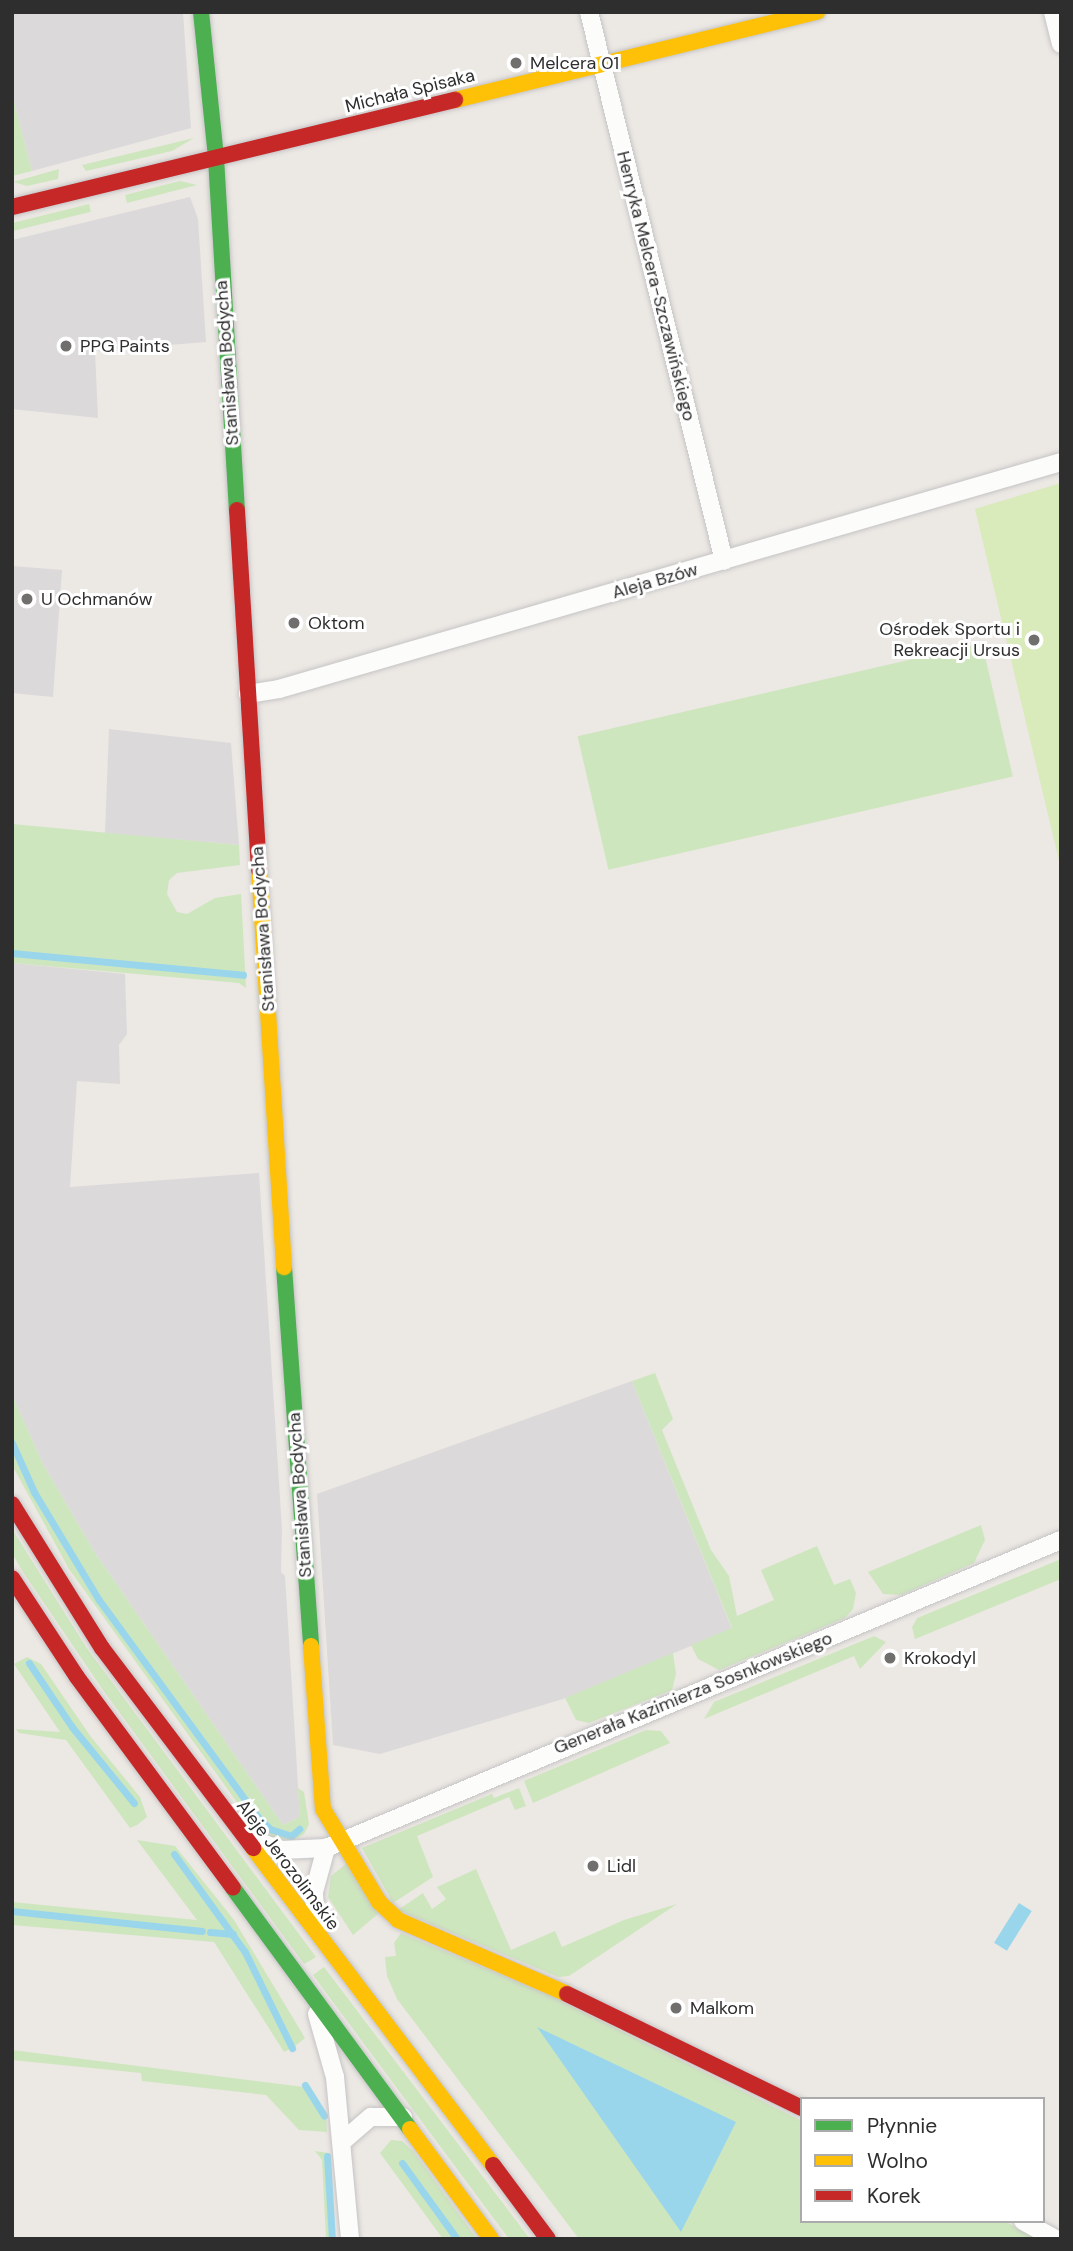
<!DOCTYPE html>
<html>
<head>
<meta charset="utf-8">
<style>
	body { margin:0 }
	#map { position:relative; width:1073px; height:2251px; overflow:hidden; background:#ece8e4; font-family:"DM Sans",sans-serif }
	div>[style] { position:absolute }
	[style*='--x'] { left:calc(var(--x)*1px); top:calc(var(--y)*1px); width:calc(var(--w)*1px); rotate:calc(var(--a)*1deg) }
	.industrial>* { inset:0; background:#dcd9db }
	.green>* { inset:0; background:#cee6be; transform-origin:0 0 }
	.pitch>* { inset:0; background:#d9eabb }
	.water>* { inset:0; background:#99d6ec; transform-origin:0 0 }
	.stream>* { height:7px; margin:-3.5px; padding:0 3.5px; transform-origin:3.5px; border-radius:3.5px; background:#99d6ec }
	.roads { filter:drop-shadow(0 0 2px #c5c4c5) drop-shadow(0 0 2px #c5c4c5) }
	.street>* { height:18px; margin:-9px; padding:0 9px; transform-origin:9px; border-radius:9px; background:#fcfcfb }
	.fast>* { height:16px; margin:-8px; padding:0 8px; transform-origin:8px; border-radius:8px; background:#4caf50 }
	.slow>* { height:16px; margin:-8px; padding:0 8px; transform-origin:8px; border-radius:8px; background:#ffc107 }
	.jam>* { height:16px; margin:-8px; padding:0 8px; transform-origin:8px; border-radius:8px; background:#c62828 }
	.dots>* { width:19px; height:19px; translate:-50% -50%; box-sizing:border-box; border:4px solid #fff; border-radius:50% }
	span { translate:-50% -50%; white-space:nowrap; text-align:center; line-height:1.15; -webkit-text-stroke:6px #fff; paint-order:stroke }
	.poi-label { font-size:18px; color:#2e2e2e }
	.left { translate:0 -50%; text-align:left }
	.right { translate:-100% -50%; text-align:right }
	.street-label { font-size:18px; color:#2e2e2e }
	.frame { position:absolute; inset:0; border:14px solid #2e2e2e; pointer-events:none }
	.legend { position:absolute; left:800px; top:2097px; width:245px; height:126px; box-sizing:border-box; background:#fff; border:2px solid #ababab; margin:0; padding:9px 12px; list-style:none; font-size:21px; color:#2e2e2e }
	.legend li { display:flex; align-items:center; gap:14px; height:35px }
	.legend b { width:35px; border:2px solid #ababab }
</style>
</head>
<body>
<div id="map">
	<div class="industrial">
		<div style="clip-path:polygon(12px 12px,183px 12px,191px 128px,32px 171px,12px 94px)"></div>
		<div style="clip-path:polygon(190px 197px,198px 219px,206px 342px,95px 351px,98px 418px,12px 409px,12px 240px)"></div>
		<div style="clip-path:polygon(12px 566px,62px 570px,53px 697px,12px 693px)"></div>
		<div style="clip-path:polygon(109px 729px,231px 743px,239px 845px,105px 833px)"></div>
		<div style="clip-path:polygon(12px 963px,125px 974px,127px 1034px,119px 1045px,120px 1084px,77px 1081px,70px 1187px,259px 1173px,282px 1529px,281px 1572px,285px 1576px,300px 1817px,283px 1825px,95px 1553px,43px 1464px,12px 1395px)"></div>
		<div style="clip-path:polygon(632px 1381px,732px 1629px,563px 1699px,380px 1754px,333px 1745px,317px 1494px)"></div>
	</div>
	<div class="green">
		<div style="clip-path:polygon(12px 94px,32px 171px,12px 176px)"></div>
		<div style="clip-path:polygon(194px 138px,172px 151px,86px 171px,82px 165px)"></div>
		<div style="clip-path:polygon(59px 169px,58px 179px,27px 186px,13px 182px)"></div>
		<div style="clip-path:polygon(180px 181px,197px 185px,127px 203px,125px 195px)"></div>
		<div style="left:89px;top:204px;width:8px;height:79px;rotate:76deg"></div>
		<div style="left:982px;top:643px;width:137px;height:415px;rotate:77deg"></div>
		<div style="clip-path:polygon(12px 824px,239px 845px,240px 865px,177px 873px,169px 880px,167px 894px,177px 912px,187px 914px,215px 898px,241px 894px,246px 988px,239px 983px,12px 963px)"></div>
		<div style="clip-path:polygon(655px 1373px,673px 1419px,662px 1430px,711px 1550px,729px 1576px,737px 1616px,774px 1600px,761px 1570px,817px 1546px,834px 1585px,850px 1579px,856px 1593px,853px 1609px,845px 1618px,719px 1670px,698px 1659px,691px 1645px,732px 1628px,632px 1381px)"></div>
		<div style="clip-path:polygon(12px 1395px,43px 1464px,95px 1553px,283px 1825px,300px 1817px,298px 1788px,304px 1792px,309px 1824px,304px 1834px,293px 1841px,272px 1837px,241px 1808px,69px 1569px,12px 1465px)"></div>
		<div style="clip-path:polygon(981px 1525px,985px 1540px,974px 1563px,901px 1595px,883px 1594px,868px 1572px)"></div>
		<div style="clip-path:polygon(12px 1529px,86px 1647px,316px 1957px,304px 1964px,103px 1690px,23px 1572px,12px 1553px)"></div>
		<div style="clip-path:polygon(1061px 1559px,1061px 1579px,915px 1639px,912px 1627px,917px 1618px)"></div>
		<div style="clip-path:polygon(874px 1636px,886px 1642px,860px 1669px,854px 1656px,704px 1719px,714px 1702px)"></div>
		<div style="clip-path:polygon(673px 1653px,676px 1674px,672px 1690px,589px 1723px,576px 1720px,565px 1698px)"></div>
		<div style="clip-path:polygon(27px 1657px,41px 1664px,91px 1737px,140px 1797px,147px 1817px,137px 1825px,130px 1828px,66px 1740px,19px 1733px,16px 1729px,60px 1732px,14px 1664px)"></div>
		<div style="clip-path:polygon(646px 1730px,661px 1731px,670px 1743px,533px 1803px,524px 1781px)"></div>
		<div style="clip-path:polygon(519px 1788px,526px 1806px,515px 1810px,509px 1797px,417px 1836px,433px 1877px,393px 1903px,362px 1848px,492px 1794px,494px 1798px)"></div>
		<div style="clip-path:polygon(137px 1840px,175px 1846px,234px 1920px,305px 2038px,294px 2047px,284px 2052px,214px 1942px,12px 1925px,12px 1902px,197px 1920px)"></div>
		<div style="clip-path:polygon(347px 1863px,379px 1913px,353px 1935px,328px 1897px,331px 1876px)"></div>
		<div style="clip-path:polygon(476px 1869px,511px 1950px,555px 1931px,562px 1947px,624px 1920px,677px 1904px,569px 1976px,558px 1977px,398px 1910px,423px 1893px,432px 1909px,446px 1899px,437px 1887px)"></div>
		<div style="clip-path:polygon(401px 1933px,549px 1995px,802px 2121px,802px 2221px,1004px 2221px,1039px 2239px,579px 2239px,397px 1999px,387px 1976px,385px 1957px,396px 1956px,394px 1943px)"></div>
		<div style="clip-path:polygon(324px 1967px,530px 2239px,509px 2239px,313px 1975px)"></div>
		<div style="clip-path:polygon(12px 2050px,304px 2087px,326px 2114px,327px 2132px,299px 2130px,266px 2095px,142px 2081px,141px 2073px,12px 2060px)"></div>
		<div style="clip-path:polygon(391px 2140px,402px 2141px,413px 2151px,477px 2239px,443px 2239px,380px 2153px)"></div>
		<div style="clip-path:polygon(315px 2151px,329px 2153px,334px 2239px,326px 2239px,322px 2160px)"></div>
	</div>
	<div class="pitch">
		<div style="clip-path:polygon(1061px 483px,1061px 869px,975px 509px)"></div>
	</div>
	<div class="water">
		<div style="left:1019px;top:1903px;width:15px;height:47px;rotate:32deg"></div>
		<div style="clip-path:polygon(537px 2027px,736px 2122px,681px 2232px)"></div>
	</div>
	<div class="stream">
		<div style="--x:12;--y:953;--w:232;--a:5.4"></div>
		<div style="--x:12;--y:1443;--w:54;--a:65.8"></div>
		<div style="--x:34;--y:1492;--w:126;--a:59"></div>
		<div style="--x:99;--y:1600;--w:269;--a:53.8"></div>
		<div style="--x:258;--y:1817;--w:17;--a:45"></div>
		<div style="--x:270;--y:1829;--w:22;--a:18"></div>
		<div style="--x:291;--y:1836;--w:11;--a:-41"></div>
		<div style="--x:29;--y:1663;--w:77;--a:56.1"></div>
		<div style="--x:72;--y:1727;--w:98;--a:50.8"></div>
		<div style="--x:174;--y:1854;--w:121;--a:54.1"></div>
		<div style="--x:245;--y:1952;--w:107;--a:63.9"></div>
		<div style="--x:12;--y:1911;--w:191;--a:6"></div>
		<div style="--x:210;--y:1932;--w:23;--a:5"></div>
		<div style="--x:305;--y:2085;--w:36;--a:58"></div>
		<div style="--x:327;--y:2156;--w:83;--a:86.6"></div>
		<div style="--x:402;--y:2163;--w:94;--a:54.1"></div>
	</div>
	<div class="roads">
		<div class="street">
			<div style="--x:589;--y:12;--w:565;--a:76.18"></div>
			<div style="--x:1053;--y:12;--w:33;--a:76"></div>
			<div style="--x:248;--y:694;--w:31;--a:-9"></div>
			<div style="--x:279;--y:689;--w:814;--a:-16.19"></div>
			<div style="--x:247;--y:1838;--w:36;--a:19"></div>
			<div style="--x:281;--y:1850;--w:45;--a:-2.5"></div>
			<div style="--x:326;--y:1848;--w:797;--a:-22.74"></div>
			<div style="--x:317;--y:1929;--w:37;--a:-95"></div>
			<div style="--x:314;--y:1892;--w:46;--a:-74.7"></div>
			<div style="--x:317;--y:2014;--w:66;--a:74.1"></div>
			<div style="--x:335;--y:2077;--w:163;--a:84.7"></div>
			<div style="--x:343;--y:2141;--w:37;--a:-41"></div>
			<div style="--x:371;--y:2117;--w:32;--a:0"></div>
			<div style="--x:1023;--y:2221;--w:38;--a:29"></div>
		</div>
		<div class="fast">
			<div style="--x:201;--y:12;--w:147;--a:84.1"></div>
			<div style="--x:216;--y:158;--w:353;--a:86.6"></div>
			<div style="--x:284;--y:1267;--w:380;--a:85.9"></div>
			<div style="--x:233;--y:1888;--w:299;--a:53.7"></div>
		</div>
		<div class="slow">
			<div style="--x:455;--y:100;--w:373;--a:-13.7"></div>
			<div style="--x:259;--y:869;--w:399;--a:86.4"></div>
			<div style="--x:311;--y:1646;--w:163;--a:85.8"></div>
			<div style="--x:323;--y:1809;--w:109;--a:58.9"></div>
			<div style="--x:379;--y:1902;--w:26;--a:43"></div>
			<div style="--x:398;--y:1920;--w:184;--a:23.6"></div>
			<div style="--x:253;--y:1848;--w:398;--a:52.9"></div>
			<div style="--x:410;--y:2129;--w:137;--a:53.6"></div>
		</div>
		<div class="jam">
			<div style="--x:12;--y:207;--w:456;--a:-13.6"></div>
			<div style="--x:237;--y:510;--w:360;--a:86.5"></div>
			<div style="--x:12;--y:1504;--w:170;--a:58"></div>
			<div style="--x:102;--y:1648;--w:251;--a:52.9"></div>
			<div style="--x:12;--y:1578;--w:118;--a:56.7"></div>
			<div style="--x:77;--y:1677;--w:262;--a:53.5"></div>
			<div style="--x:567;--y:1994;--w:261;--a:25.9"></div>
			<div style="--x:493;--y:2165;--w:92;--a:53.4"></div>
		</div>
	</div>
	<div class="dots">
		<div style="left:516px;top:63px;background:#706f6e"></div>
		<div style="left:66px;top:346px;background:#706f6e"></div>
		<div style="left:27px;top:599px;background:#706f6e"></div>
		<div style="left:294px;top:623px;background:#706f6e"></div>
		<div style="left:1034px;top:640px;background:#706f6e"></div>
		<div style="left:890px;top:1658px;background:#706f6e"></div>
		<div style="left:593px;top:1866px;background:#706f6e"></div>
		<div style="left:676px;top:2008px;background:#706f6e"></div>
	</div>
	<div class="poi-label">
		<span class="left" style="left:530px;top:63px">Melcera 01</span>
		<span class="left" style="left:80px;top:346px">PPG Paints</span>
		<span class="left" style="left:41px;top:599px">U Ochmanów</span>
		<span class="left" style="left:308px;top:623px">Oktom</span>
		<span class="right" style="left:1020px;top:640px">Ośrodek Sportu i<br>Rekreacji Ursus</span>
		<span class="left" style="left:904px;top:1658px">Krokodyl</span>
		<span class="left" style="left:607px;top:1866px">Lidl</span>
		<span class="left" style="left:690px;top:2008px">Malkom</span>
	</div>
	<div class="street-label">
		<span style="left:410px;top:91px;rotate:-14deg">Michała Spisaka</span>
		<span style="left:656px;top:286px;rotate:76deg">Henryka Melcera-Szczawińskiego</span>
		<span style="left:227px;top:363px;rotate:-94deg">Stanisława Bodycha</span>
		<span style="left:655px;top:581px;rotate:-16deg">Aleja Bzów</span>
		<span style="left:263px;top:929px;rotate:-94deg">Stanisława Bodycha</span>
		<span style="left:300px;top:1495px;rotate:-94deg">Stanisława Bodycha</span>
		<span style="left:693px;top:1693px;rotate:-22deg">Generała Kazimierza Sosnkowskiego</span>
		<span style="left:288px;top:1865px;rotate:53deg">Aleje Jerozolimskie</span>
	</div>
	<div class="frame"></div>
	<ul class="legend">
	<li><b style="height:9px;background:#4caf50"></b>Płynnie</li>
	<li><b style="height:9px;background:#ffc107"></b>Wolno</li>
	<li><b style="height:9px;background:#c62828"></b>Korek</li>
	</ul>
</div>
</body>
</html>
